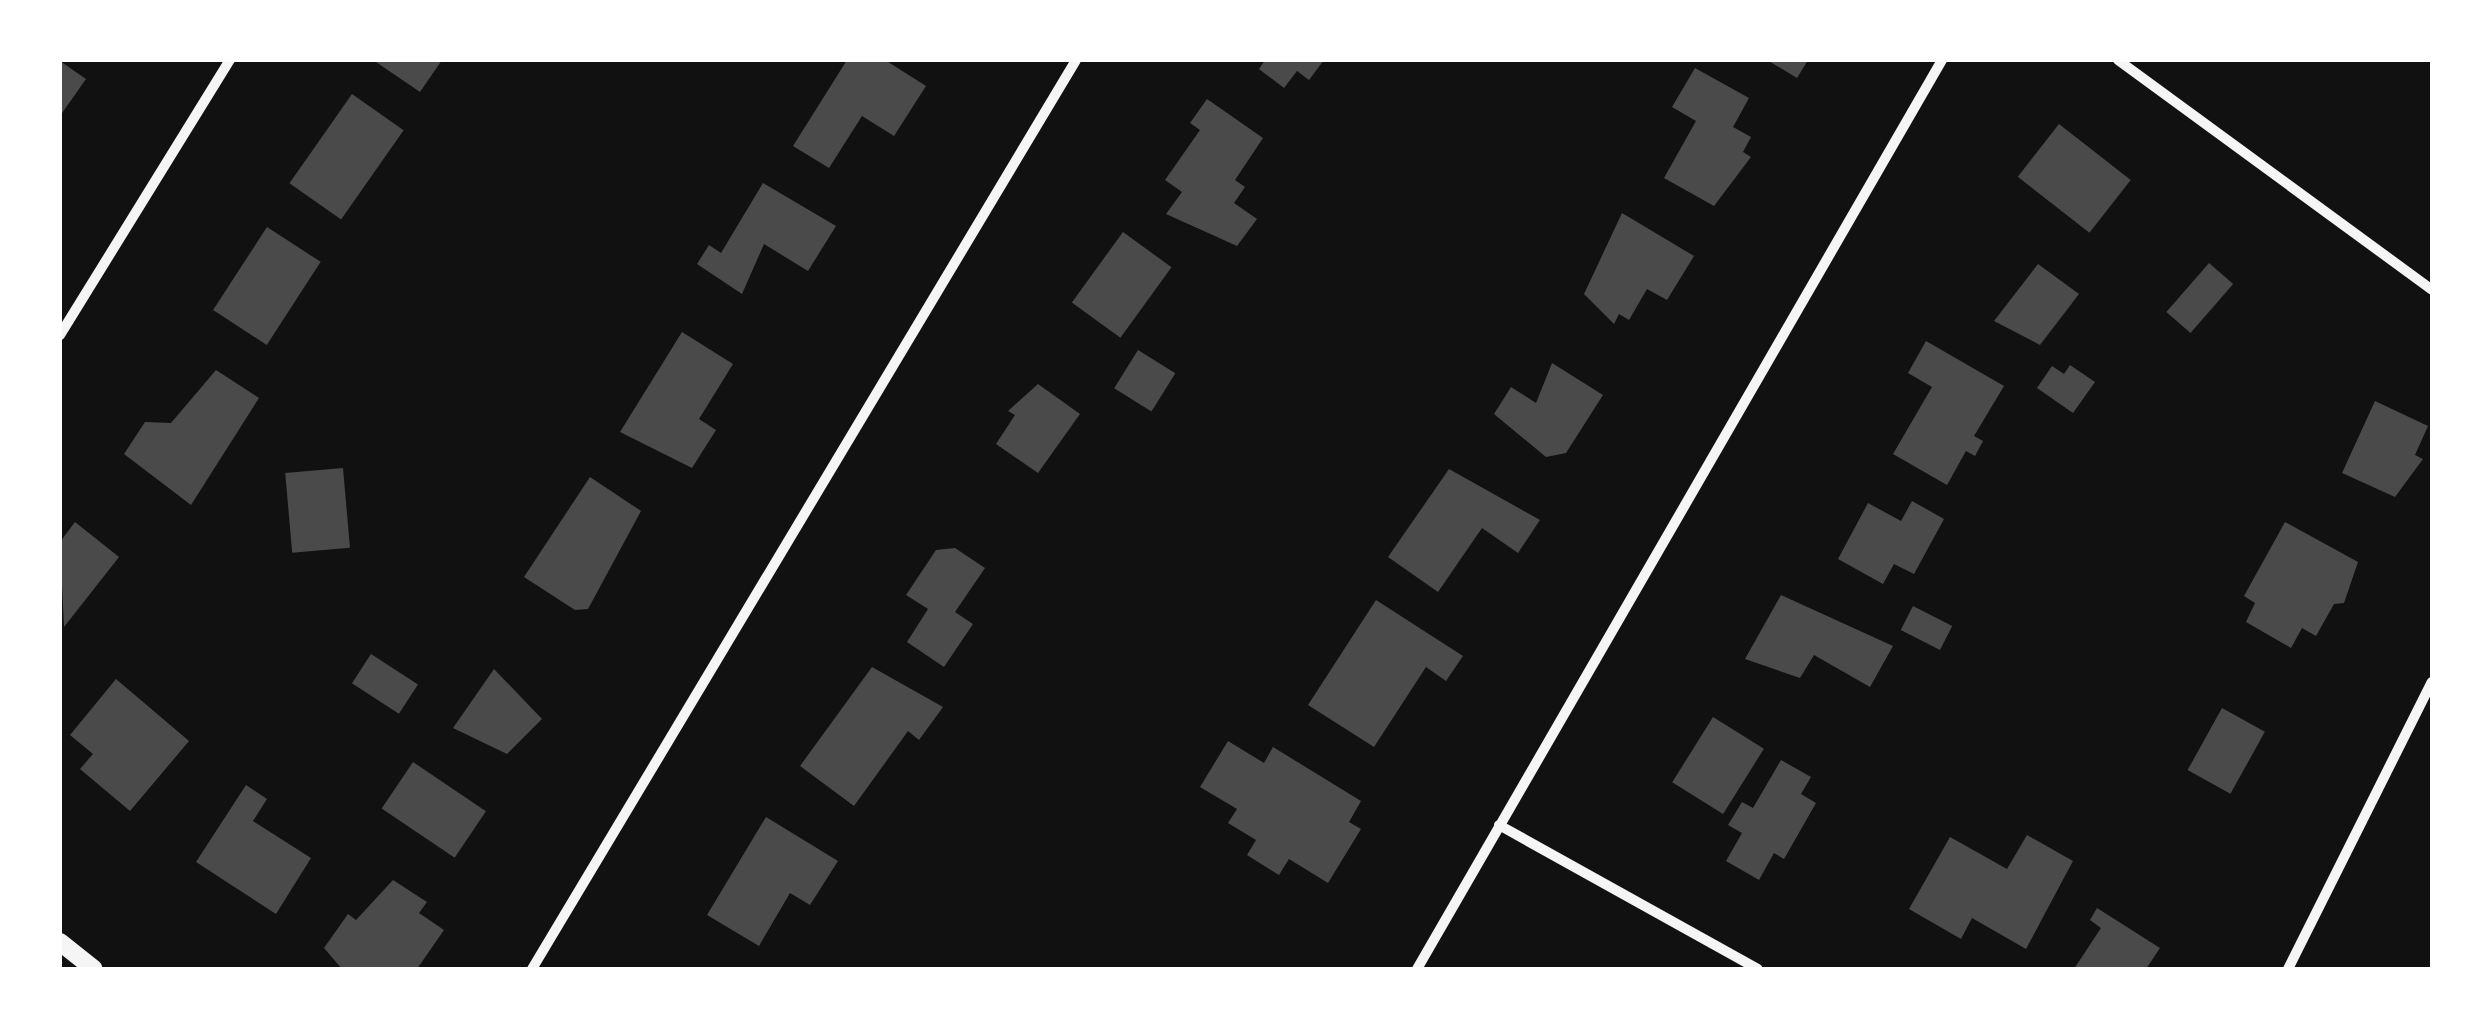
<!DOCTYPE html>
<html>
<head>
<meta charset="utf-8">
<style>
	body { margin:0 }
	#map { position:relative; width:2492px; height:1029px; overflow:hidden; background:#111; font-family:Manrope,sans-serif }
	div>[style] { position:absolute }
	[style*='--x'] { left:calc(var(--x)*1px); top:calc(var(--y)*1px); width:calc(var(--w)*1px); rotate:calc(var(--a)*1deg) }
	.building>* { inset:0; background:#4a4a4a; transform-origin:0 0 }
	.minor>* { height:10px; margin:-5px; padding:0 5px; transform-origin:5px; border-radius:5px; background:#f5f5f5 }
	.tertiary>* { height:18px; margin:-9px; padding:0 9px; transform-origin:9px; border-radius:9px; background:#f5f5f5 }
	span { translate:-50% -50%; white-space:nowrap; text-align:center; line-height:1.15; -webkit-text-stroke:8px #fff; paint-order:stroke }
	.frame { position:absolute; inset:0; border:62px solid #fff; pointer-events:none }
</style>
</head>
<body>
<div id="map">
	<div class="building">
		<div style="clip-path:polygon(373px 60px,442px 60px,420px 92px)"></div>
		<div style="clip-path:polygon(847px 60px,885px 60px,926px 86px,894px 136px,862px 116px,829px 168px,793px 146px)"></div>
		<div style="clip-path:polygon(1265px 60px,1324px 60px,1309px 80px,1297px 71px,1284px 88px,1259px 69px)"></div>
		<div style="clip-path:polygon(1767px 60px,1808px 60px,1797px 78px)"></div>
		<div style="clip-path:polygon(60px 61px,86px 79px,60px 116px)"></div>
		<div style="clip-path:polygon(1695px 68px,1749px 98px,1733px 127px,1751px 137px,1743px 152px,1751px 157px,1714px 206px,1664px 178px,1696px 121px,1672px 107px)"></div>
		<div style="left:352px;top:94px;width:63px;height:109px;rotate:35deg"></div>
		<div style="clip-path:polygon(1207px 99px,1263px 138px,1235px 180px,1245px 187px,1234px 203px,1257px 219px,1237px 246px,1166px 214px,1182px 192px,1165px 180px,1200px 130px,1190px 123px)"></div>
		<div style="left:2059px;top:124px;width:91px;height:67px;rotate:38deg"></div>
		<div style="clip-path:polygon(763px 183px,836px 226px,808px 271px,764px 244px,742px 294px,697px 264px,709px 245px,721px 253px)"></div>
		<div style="clip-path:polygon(1622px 213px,1694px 256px,1667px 300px,1647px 289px,1629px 320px,1619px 314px,1614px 324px,1584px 294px)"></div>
		<div style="left:267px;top:227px;width:64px;height:99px;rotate:33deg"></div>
		<div style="left:1123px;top:232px;width:60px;height:87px;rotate:36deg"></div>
		<div style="left:2209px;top:263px;width:32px;height:65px;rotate:41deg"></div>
		<div style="clip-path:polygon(2038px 264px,2079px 294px,2040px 345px,1994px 321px)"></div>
		<div style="clip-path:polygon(682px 332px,733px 364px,699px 419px,716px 430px,692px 468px,620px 432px)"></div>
		<div style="clip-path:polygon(1926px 341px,2004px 386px,1974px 436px,1983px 441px,1975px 456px,1966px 451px,1947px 485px,1893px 454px,1932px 387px,1908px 373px)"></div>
		<div style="left:1138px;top:350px;width:44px;height:45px;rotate:32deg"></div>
		<div style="clip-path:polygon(1552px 363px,1603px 395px,1566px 453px,1546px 457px,1494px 414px,1511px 387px,1536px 403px)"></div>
		<div style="clip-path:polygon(2070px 365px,2095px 382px,2073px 413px,2037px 388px,2052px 366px,2064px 374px)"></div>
		<div style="clip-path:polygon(216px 370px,259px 398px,191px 505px,124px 454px,145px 422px,171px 423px)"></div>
		<div style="clip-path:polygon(1038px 384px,1080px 414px,1038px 473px,996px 444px,1015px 415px,1008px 411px)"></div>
		<div style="clip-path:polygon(2375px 401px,2428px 426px,2415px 455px,2423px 459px,2395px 497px,2342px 473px)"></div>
		<div style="left:343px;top:468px;width:80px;height:58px;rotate:85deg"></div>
		<div style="clip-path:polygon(1449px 469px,1540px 520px,1518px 553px,1482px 528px,1438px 592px,1388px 557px)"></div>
		<div style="clip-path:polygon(590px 477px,641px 511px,588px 609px,575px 610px,524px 577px)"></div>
		<div style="clip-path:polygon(1912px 501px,1944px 519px,1914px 574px,1894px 564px,1883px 584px,1838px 559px,1868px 503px,1901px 521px)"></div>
		<div style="clip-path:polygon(75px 522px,119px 557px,64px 627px,60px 542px)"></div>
		<div style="clip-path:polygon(2285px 522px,2358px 562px,2344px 603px,2334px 604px,2316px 636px,2302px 628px,2291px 648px,2246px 622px,2255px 603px,2244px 596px)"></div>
		<div style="clip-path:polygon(955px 548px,985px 568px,955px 612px,973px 624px,944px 667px,907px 642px,928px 609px,906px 595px,936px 550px)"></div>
		<div style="clip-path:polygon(1781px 595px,1893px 646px,1870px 687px,1814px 655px,1800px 678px,1745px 659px)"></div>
		<div style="clip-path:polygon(1376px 600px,1463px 656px,1446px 681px,1426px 667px,1374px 747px,1308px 705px)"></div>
		<div style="left:1913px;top:606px;width:44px;height:27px;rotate:27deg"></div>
		<div style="left:371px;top:654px;width:56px;height:35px;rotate:33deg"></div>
		<div style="clip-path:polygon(872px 667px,943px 707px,919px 740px,908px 731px,854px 806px,800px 766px)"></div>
		<div style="clip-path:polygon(494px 669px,542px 719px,507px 754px,453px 728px)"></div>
		<div style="clip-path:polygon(116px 679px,189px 741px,130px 811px,80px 769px,93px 754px,70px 735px)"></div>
		<div style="left:2222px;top:708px;width:49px;height:71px;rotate:29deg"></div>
		<div style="left:1713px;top:717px;width:60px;height:77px;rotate:32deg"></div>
		<div style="clip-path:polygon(1228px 741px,1264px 763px,1273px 747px,1361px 801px,1349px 822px,1361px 829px,1328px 883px,1289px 859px,1279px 875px,1247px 855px,1256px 840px,1228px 823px,1237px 809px,1200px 787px)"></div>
		<div style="clip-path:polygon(1781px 760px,1811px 777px,1801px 794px,1816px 803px,1784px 859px,1774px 853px,1759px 880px,1726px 861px,1742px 833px,1728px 825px,1742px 802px,1753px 808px)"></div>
		<div style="left:413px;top:762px;width:88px;height:56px;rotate:34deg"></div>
		<div style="clip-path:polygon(246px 785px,267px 799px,253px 821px,311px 858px,276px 914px,196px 862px)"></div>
		<div style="clip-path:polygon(766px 817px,838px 861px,810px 905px,790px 893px,759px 946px,707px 915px)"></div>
		<div style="clip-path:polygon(2027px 835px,2073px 861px,2026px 949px,1972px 918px,1961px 939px,1909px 909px,1950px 837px,2007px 869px)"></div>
		<div style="clip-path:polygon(393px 880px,427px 902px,419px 913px,444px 930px,417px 969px,342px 969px,324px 948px,348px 914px,356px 920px)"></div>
		<div style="clip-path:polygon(2097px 908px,2160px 948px,2146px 969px,2074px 969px,2101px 928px,2090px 920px)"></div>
	</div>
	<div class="minor">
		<div style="--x:2118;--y:60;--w:389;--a:36.2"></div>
		<div style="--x:60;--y:335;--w:323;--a:-58.3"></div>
		<div style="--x:1499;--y:825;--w:296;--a:29.1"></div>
		<div style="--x:532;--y:969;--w:1059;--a:-59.1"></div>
		<div style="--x:1417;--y:969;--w:1050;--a:-59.99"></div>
		<div style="--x:2288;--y:969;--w:321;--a:-63.4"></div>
	</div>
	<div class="tertiary">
		<div style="--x:60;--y:942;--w:43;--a:38.5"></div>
	</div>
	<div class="frame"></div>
</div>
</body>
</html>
